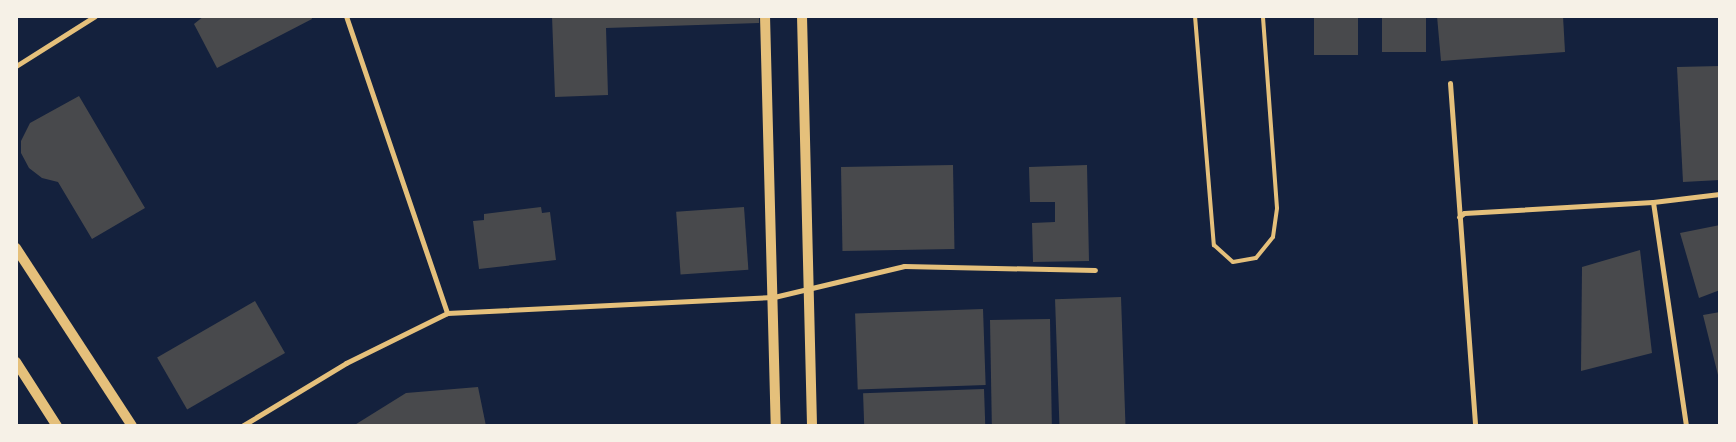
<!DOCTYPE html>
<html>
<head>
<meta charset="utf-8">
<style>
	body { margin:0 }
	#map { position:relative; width:1736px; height:442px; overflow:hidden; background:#14213d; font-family:Manrope,sans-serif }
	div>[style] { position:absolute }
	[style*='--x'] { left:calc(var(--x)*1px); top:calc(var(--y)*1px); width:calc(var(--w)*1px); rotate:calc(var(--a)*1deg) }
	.building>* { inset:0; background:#48494c; transform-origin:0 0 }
	.service>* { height:4px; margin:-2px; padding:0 2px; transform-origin:2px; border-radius:2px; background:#e5c07b }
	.minor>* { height:5px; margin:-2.5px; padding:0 2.5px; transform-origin:2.5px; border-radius:2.5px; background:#e5c07b }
	.secondary>* { height:10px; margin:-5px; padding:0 5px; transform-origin:5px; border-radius:5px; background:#e5c07b }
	span { translate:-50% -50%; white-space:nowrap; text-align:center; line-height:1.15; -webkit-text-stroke:4px #f6f1e7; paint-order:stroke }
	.frame { position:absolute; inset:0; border:18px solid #f6f1e7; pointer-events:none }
</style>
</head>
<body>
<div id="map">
	<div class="building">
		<div style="clip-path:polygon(204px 16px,311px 16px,312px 19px,217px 68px,194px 24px)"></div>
		<div style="clip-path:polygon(552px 16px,759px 16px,759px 23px,606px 28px,608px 95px,555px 97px)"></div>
		<div style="left:1314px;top:16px;width:44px;height:39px"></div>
		<div style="left:1382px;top:16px;width:44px;height:36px"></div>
		<div style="clip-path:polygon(1437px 16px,1563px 16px,1565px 52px,1441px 61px)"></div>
		<div style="clip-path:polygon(1720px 66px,1720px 180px,1683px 182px,1677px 67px)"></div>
		<div style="clip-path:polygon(79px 96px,145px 208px,92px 239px,58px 182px,42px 178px,29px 168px,21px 153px,21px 141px,30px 123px)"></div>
		<div style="left:953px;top:165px;width:84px;height:112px;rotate:89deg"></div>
		<div style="clip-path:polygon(1087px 165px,1089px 261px,1033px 262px,1032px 223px,1055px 222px,1055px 202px,1030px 202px,1029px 167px)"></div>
		<div style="clip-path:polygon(541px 207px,542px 213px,550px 212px,556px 260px,479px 269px,473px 221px,484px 220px,484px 214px)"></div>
		<div style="left:744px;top:207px;width:63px;height:68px;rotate:86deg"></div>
		<div style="clip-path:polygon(1720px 225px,1720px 290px,1699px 298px,1680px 233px)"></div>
		<div style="clip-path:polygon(1640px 250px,1652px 353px,1581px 371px,1582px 267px)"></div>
		<div style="left:1121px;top:297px;width:129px;height:66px;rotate:88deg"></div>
		<div style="left:255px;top:301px;width:60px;height:113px;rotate:60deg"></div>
		<div style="left:983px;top:309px;width:76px;height:128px;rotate:88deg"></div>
		<div style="clip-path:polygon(1720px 312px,1720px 379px,1719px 379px,1703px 315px)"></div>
		<div style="left:1050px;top:319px;width:107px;height:60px;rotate:89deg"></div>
		<div style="clip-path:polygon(478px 387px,486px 426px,353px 426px,406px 393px)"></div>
		<div style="left:984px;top:389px;width:37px;height:121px;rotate:88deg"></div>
	</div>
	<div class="service">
		<div style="--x:1195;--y:16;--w:230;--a:85.3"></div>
		<div style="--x:1214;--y:245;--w:25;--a:42"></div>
		<div style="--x:1233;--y:262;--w:23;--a:-10"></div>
		<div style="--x:1256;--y:258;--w:27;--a:-51"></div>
		<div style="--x:1273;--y:237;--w:29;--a:-82"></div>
		<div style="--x:1277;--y:208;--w:193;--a:-94.2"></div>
	</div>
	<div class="minor">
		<div style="--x:346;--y:16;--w:314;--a:71.2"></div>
		<div style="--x:16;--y:66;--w:93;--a:-32.3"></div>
		<div style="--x:1450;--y:83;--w:344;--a:85.8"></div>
		<div style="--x:1653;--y:202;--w:226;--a:81.6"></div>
		<div style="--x:1459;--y:217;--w:6;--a:-39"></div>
		<div style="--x:1464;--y:213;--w:189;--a:-3.3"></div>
		<div style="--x:1653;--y:202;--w:67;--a:-6.8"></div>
		<div style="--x:242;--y:426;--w:122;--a:-31.2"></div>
		<div style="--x:346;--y:363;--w:113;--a:-26.3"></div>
		<div style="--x:447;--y:313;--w:327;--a:-2.8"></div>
		<div style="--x:774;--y:297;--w:134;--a:-13.4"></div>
		<div style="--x:904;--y:266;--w:191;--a:1.2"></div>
	</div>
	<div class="secondary">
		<div style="--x:765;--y:16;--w:410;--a:88.5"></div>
		<div style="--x:802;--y:16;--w:410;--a:88.6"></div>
		<div style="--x:16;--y:248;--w:212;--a:56.9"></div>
		<div style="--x:16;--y:362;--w:76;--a:57.4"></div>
	</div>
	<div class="frame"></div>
</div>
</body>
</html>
